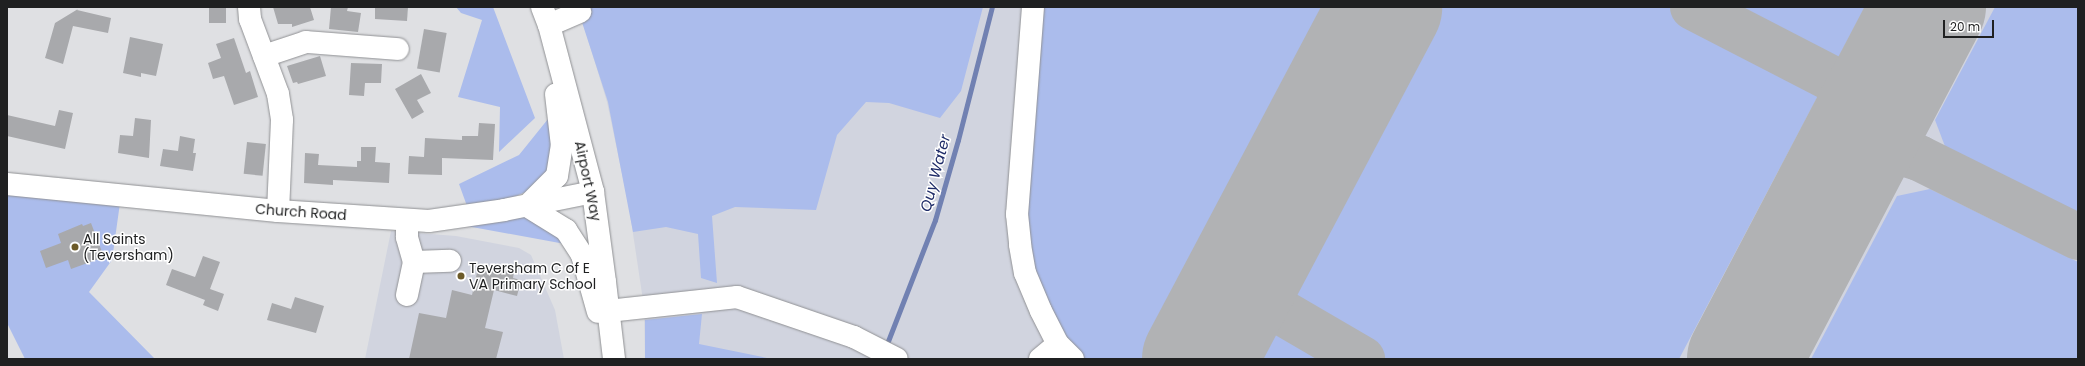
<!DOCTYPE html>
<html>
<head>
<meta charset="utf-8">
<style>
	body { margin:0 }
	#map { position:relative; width:2085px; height:366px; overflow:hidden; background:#dfe0e3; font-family:Poppins,sans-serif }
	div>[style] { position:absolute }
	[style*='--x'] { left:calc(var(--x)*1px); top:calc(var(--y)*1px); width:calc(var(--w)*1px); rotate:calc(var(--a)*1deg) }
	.built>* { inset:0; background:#d1d4df }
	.green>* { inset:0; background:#abbcec }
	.stream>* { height:5px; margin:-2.5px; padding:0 2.5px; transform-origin:2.5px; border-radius:2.5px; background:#7181b2 }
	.taxiway>* { height:46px; margin:-23px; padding:0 23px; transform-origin:23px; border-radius:23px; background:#b1b2b4 }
	.runway>* { height:114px; margin:-57px; padding:0 57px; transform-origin:57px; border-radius:57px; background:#b1b2b4 }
	.building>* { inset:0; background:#a8a9ac; transform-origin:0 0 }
	.roads { filter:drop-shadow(0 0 1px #909194) drop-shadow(0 0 1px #909194) }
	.minor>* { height:22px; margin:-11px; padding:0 11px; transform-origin:11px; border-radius:11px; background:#fff }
	.dots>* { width:11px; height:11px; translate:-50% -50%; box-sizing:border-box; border:2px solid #fff; border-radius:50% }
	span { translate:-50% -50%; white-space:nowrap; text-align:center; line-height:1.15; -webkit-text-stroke:3px #fff; paint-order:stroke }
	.street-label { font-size:14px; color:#1f2021 }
	.poi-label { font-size:14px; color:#1f2021 }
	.left { translate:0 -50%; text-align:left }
	.water-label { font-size:15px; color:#1f2c68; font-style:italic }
	.frame { position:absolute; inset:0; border:8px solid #1f2021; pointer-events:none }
	.scale { position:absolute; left:1943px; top:20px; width:51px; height:18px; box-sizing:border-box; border:2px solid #1f2021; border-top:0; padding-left:5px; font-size:12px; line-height:14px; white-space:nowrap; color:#1f2021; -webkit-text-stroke:3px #fff; paint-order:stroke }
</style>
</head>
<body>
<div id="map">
	<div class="built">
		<div style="clip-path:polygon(578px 7px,2078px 7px,2078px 359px,645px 359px,644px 307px,629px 207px,607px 102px)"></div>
		<div style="clip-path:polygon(391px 231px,456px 236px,519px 248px,531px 255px,555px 310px,564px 359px,365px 359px)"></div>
	</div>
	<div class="green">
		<div style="clip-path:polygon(456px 7px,493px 7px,535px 118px,499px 152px,500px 107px,458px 97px,482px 20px,461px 13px)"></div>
		<div style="clip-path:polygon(577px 7px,983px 7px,961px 91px,940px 118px,889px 103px,866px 102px,837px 135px,816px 210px,735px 207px,712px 216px,717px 283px,701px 278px,698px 234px,666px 227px,633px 232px,608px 102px)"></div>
		<div style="clip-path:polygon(1038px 7px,1865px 7px,1679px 359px,1081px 359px,1043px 305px,1021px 210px)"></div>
		<div style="clip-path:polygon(1995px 7px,2078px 7px,2078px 215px,1946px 149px,1935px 120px)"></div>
		<div style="clip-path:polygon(548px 119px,553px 155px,546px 176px,533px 189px,511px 198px,467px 206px,459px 184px,519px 155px)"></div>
		<div style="clip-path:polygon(1930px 189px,2078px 262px,2078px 359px,1811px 359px,1897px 196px)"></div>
		<div style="clip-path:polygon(7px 193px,120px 203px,112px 260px,89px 292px,155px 359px,25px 359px,7px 323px)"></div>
		<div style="clip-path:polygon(520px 216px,540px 220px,565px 244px,461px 225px)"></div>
		<div style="clip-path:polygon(702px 314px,699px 344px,772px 359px,645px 359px,645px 320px)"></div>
	</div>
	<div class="stream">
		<div style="--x:888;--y:341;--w:130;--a:-68.8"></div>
		<div style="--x:935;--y:220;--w:83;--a:-74"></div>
		<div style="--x:958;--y:140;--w:137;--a:-75.7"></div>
	</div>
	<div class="taxiway">
		<div style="--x:1693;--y:7;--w:209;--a:27.3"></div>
		<div style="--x:1896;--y:70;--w:26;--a:108"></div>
		<div style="--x:1888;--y:95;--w:24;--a:85"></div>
		<div style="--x:1890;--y:119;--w:17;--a:62"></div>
		<div style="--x:1831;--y:192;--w:28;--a:-55"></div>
		<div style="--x:1847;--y:169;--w:27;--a:-31"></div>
		<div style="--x:1870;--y:155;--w:26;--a:-9"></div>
		<div style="--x:1896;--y:151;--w:24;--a:17"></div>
		<div style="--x:1919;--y:158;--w:178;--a:26.4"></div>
		<div style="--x:1237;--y:286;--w:145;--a:30.3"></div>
	</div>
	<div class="runway">
		<div style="--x:1199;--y:359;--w:398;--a:-62.1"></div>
		<div style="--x:1744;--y:359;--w:398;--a:-62.3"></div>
	</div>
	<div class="building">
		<div style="left:209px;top:7px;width:17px;height:16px"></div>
		<div style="clip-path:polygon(273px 7px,310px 7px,314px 20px,292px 27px,292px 24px,278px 24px)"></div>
		<div style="clip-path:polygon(331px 7px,348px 7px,347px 11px,361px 13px,358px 32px,329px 29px)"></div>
		<div style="clip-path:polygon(375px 7px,408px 7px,407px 21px,375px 19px)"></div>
		<div style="clip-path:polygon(78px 9px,77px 10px,111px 18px,108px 33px,73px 26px,63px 64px,45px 58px,55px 23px)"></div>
		<div style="left:424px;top:29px;width:23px;height:40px;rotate:10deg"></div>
		<div style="clip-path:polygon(130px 37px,163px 44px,156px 76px,141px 73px,141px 77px,123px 73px)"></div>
		<div style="clip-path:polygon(234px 38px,246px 73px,250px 71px,258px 97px,234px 105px,224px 76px,213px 79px,208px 63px,221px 58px,216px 44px)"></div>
		<div style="clip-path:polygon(320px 56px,326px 76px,298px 84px,297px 82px,293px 83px,287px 66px)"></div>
		<div style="clip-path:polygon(351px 63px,382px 64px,381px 83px,365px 83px,364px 96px,349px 95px)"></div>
		<div style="clip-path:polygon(421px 74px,431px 93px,417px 100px,424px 112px,412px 119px,395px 89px)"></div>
		<div style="clip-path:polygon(59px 110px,73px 113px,65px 149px,7px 136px,7px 115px,55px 126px)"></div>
		<div style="clip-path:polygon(135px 118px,151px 120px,149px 158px,118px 153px,120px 135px,133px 136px)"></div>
		<div style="clip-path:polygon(479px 123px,495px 124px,493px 160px,442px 158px,442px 175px,408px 174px,409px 156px,424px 157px,425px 138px,462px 140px,462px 136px,478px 136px)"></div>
		<div style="clip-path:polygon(180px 136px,195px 139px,193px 153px,196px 153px,193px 171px,160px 166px,163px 149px,178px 151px)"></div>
		<div style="left:247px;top:142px;width:19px;height:32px;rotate:6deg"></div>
		<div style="clip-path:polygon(361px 147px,376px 147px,375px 162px,390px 163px,389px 183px,333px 180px,333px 185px,304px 183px,305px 153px,319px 154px,318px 165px,357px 167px,357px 161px,361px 161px)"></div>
		<div style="clip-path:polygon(91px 223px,104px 257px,71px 269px,68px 260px,46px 268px,40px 251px,61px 243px,58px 234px,82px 224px,83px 226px)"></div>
		<div style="clip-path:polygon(203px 256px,220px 262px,210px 289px,224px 294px,218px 311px,203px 305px,205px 300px,166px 285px,172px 269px,195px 277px)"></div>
		<div style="clip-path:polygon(478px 268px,499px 273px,500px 268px,514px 272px,513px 278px,521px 280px,517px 296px,494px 290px,485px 328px,503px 332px,496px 359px,409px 359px,419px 313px,446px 318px,452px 290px,472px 295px)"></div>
		<div style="clip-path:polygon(295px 297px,324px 306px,316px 333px,267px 320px,272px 303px,291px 309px)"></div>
	</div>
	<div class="roads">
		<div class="minor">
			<div style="--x:249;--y:7;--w:12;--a:85"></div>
			<div style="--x:250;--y:19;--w:80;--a:69.5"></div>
			<div style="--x:278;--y:94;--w:26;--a:81"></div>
			<div style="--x:282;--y:120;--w:91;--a:92.5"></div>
			<div style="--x:542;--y:7;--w:19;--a:69"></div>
			<div style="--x:549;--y:25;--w:173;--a:75.2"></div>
			<div style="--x:593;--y:192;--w:91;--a:82.4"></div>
			<div style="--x:605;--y:282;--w:78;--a:83.3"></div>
			<div style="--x:1033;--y:7;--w:208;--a:94.4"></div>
			<div style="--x:1017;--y:214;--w:31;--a:84"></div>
			<div style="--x:1020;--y:245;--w:28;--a:80"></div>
			<div style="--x:1025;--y:273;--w:41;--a:67.2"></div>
			<div style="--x:1041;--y:311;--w:37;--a:63"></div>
			<div style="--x:1058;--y:344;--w:21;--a:45"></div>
			<div style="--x:549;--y:25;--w:34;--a:-23"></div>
			<div style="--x:264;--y:56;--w:44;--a:-18.4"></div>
			<div style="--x:306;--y:42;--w:92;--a:4.4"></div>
			<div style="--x:7;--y:184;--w:272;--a:5.7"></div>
			<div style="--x:278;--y:211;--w:151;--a:3.8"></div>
			<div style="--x:429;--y:221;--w:76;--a:-8.3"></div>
			<div style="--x:504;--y:210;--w:91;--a:-11.4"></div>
			<div style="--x:527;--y:206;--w:42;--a:-45"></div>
			<div style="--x:557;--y:176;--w:30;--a:-81"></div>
			<div style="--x:562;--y:146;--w:52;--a:-96.6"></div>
			<div style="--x:527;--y:206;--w:46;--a:31.6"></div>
			<div style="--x:566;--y:230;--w:30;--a:57"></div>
			<div style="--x:582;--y:255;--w:59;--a:74.3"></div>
			<div style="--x:414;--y:262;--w:36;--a:-2"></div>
			<div style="--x:407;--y:295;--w:34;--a:-78"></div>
			<div style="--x:414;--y:262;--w:26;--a:-106"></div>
			<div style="--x:407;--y:237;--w:17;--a:-90"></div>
			<div style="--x:608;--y:311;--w:130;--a:-6.2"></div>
			<div style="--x:737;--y:297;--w:124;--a:18.9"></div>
			<div style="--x:854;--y:337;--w:48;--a:27.1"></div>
			<div style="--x:1040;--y:359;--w:23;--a:-40"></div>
		</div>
	</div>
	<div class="dots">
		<div style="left:75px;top:247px;background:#6d5b29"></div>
		<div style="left:461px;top:276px;background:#6d5b29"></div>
	</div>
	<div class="street-label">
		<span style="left:588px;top:181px;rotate:78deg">Airport Way</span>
		<span style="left:301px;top:212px;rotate:4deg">Church Road</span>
	</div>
	<div class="poi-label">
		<span class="left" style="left:83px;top:247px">All Saints<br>(Teversham)</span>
		<span class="left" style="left:469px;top:276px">Teversham C of E<br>VA Primary School</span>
	</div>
	<div class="water-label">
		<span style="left:935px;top:173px;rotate:-75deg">Quy Water</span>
	</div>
	<div class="frame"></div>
	<div class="scale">20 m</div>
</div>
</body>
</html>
